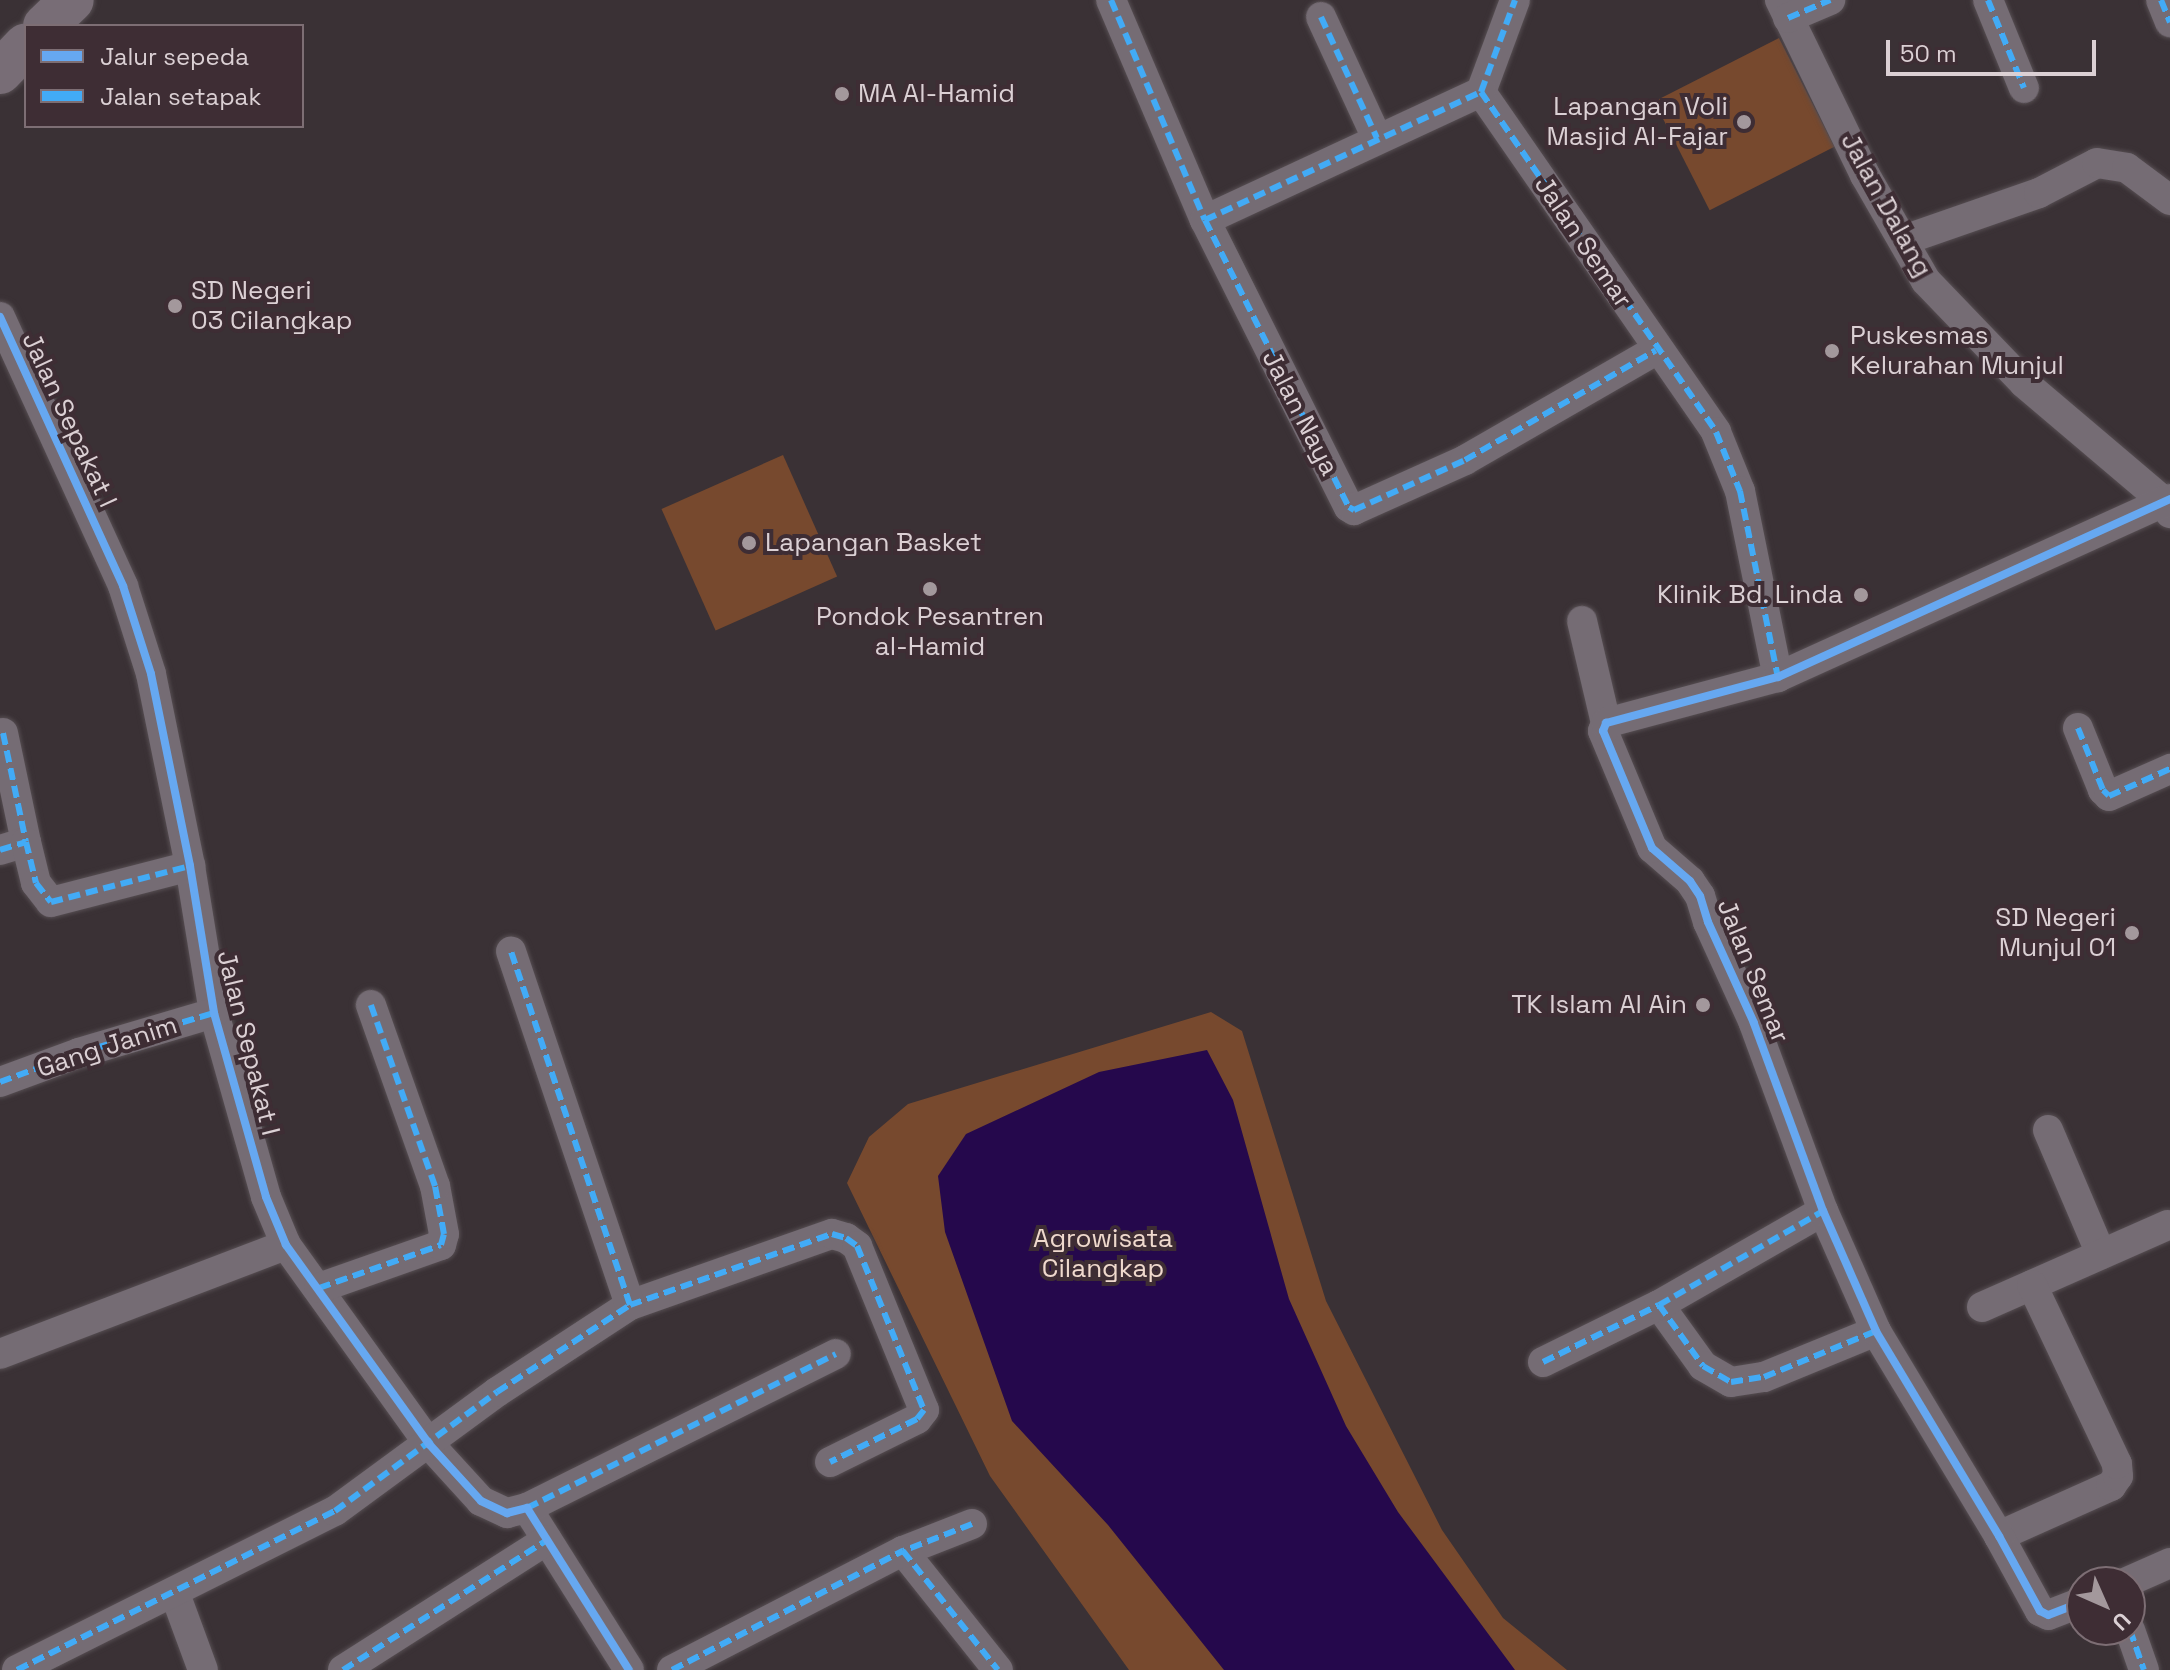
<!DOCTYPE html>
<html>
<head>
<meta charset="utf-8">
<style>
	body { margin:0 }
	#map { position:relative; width:2170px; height:1670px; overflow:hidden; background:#3a3135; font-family:"Space Grotesk",sans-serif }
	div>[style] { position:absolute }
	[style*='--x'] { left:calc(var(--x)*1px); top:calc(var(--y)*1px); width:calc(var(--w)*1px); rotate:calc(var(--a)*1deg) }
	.green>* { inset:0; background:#77492e; transform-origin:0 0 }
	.water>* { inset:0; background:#25084c }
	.roads { filter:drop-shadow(0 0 2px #564e52) drop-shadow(0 0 2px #564e52) }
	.street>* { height:30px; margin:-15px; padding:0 15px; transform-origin:15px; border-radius:15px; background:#756c74 }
	.secondary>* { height:44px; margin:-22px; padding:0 22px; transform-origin:22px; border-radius:22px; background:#786d76 }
	.quiet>* { height:6px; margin-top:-3px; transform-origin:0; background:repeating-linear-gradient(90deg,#42abf6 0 12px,transparent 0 18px) }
	.cycleway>* { height:8px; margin:-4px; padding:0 4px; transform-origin:4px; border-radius:4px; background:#66a8f1 }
	.dots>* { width:22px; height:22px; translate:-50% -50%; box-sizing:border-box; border:4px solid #3e2d34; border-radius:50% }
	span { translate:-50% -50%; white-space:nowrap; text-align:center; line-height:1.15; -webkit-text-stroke:8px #3e2d34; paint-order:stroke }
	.poi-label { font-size:26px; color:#dbd0d4 }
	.left { translate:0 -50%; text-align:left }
	.right { translate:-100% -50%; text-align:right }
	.street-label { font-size:26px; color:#dbd0d4 }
	.park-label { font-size:26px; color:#efd9cd }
	.legend { position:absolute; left:24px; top:24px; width:280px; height:104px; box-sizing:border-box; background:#3e2d34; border:2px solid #7d6e74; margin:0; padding:10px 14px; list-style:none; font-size:24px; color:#dbd0d4 }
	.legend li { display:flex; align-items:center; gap:16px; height:40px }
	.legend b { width:40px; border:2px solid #7d6e74 }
	.north { position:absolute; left:2066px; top:1566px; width:80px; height:80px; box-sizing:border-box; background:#3e2d34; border:2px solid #7d6e74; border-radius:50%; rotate:135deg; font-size:22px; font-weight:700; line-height:32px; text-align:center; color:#dbd0d4 }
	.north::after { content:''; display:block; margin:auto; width:28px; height:36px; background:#a3989c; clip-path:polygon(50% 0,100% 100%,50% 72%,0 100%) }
	.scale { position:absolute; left:1886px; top:40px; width:210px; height:36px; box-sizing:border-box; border:4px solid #dbd0d4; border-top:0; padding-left:10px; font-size:24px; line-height:28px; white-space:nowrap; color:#dbd0d4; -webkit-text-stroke:6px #3e2d34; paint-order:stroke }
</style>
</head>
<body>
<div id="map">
	<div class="green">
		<div style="left:1779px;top:38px;width:122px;height:140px;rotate:63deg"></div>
		<div style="left:783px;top:455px;width:133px;height:133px;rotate:66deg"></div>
		<div style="clip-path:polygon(1211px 1012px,1242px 1031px,1326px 1301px,1442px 1530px,1503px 1618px,1567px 1670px,1129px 1670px,990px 1476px,847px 1183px,869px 1137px,908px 1104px)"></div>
	</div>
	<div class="water">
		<div style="clip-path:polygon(1207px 1050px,1233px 1100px,1289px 1299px,1346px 1426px,1398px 1512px,1515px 1670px,1224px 1670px,1108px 1525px,1012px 1421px,945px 1232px,938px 1176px,966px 1134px,1099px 1072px)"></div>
	</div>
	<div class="roads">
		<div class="street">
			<div style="--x:1111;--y:0;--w:239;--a:66.9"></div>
			<div style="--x:1205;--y:220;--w:321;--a:63.4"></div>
			<div style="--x:1349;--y:507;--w:6;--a:31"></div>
			<div style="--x:1354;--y:510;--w:122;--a:-24.2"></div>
			<div style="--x:1465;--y:460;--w:220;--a:-29.9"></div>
			<div style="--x:1780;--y:0;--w:195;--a:64.1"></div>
			<div style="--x:1865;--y:175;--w:122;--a:60.1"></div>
			<div style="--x:1926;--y:281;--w:141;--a:46.1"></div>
			<div style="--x:2024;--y:383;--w:182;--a:40.3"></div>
			<div style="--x:2163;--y:501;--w:14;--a:60"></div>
			<div style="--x:1988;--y:0;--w:95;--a:67.8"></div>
			<div style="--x:2161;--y:0;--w:24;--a:68"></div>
			<div style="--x:1321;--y:17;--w:133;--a:65.2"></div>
			<div style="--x:1788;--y:18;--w:46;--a:-23.2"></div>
			<div style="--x:1481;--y:92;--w:413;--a:55.3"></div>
			<div style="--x:1716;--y:432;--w:64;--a:67.9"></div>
			<div style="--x:1740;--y:491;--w:190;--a:78.5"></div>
			<div style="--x:1481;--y:92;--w:98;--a:-69.7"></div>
			<div style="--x:1205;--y:220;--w:304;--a:-24.9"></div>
			<div style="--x:1904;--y:240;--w:143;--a:-19.2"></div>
			<div style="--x:2039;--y:193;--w:65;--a:-27.3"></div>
			<div style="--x:2097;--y:163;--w:30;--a:9"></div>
			<div style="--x:2127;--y:168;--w:54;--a:36.7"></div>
			<div style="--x:0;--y:317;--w:296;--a:65.4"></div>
			<div style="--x:123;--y:586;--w:92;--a:72.3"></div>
			<div style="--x:151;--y:674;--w:196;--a:78.5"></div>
			<div style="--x:190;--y:866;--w:149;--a:80.7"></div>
			<div style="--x:214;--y:1013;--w:191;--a:74.2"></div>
			<div style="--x:266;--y:1197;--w:52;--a:67.4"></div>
			<div style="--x:286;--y:1245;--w:245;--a:54.3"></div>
			<div style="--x:429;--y:1444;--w:77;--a:47.6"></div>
			<div style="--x:481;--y:1501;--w:29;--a:25"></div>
			<div style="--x:507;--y:1513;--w:21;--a:-14"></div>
			<div style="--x:527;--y:1508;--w:191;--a:57.8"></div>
			<div style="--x:1582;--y:621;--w:105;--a:76.8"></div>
			<div style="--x:2078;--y:728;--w:67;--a:68"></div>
			<div style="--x:2103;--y:790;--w:8;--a:45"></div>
			<div style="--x:2109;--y:796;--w:67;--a:-23.9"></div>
			<div style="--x:3;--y:733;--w:111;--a:78.1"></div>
			<div style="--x:0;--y:850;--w:27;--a:-17"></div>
			<div style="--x:26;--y:842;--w:42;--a:76.3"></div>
			<div style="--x:36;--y:883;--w:24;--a:52"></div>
			<div style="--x:51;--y:902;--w:144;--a:-14.5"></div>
			<div style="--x:0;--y:1082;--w:84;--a:-20.2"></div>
			<div style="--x:79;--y:1053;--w:141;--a:-16.5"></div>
			<div style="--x:2048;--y:1130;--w:135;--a:66.9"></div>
			<div style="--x:319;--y:1288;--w:129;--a:-19.4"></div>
			<div style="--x:441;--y:1245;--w:11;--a:-75"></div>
			<div style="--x:444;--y:1234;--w:49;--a:-100.6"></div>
			<div style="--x:435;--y:1186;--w:192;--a:-109.5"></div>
			<div style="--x:630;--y:1305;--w:214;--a:-19.4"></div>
			<div style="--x:832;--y:1234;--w:15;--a:16"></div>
			<div style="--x:846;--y:1238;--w:14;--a:36"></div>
			<div style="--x:857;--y:1246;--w:177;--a:67.8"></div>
			<div style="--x:924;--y:1410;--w:11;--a:128"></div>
			<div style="--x:917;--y:1419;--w:97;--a:153.7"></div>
			<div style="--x:1659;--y:1305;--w:75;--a:54.2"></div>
			<div style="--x:1703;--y:1366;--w:32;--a:30"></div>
			<div style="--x:1731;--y:1382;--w:33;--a:-9"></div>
			<div style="--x:1764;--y:1377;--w:121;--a:-22.3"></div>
			<div style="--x:1982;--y:1307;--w:203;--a:-23.8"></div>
			<div style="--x:0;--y:1354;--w:306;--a:-20.9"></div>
			<div style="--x:1543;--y:1362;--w:129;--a:-26.2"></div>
			<div style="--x:1659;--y:1305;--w:189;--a:-29.8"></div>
			<div style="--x:527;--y:1508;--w:345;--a:-26.5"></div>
			<div style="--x:972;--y:1524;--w:74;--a:158.6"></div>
			<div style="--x:903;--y:1551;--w:152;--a:51.4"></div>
			<div style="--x:1999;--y:1536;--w:123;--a:-24.1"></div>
			<div style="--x:2111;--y:1486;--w:12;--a:-55"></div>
			<div style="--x:2118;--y:1476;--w:12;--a:-95"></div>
			<div style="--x:2117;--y:1464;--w:198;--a:-115.4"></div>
			<div style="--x:2127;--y:1582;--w:47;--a:-23.8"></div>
			<div style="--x:178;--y:1602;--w:72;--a:69.8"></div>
			<div style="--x:2082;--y:1602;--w:36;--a:159"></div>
			<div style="--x:2048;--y:1615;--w:9;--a:-153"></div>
			<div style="--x:2040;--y:1611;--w:85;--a:-118.7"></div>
			<div style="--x:1999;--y:1536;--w:239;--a:-121"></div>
			<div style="--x:1876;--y:1331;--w:131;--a:-113.8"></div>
			<div style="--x:1823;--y:1211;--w:200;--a:-110.2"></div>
			<div style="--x:1754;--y:1023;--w:111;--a:-114.5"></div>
			<div style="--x:1708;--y:922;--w:27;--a:-107"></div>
			<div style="--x:1700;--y:896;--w:18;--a:-124"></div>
			<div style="--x:1690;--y:881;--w:50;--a:-139"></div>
			<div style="--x:1652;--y:848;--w:127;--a:-112.7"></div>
			<div style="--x:1603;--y:731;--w:9;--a:-69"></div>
			<div style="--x:1606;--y:723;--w:178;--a:-15"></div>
			<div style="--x:1778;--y:677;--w:431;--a:-24.4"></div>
			<div style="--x:2130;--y:1630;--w:42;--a:70.7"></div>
			<div style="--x:17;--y:1670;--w:356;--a:-26.6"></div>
			<div style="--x:335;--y:1511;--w:201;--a:-36.3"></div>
			<div style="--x:497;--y:1392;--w:159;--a:-33.2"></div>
			<div style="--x:630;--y:1305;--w:373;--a:-108.6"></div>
			<div style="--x:343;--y:1670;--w:242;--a:-32.5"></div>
			<div style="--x:672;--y:1670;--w:260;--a:-27.3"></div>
		</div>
		<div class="secondary">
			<div style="--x:45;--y:26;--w:37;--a:-44"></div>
			<div style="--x:0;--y:72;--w:37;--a:-46"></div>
		</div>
	</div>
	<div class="quiet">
		<div style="--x:1111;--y:0;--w:239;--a:66.9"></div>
		<div style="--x:1205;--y:220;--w:321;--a:63.4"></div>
		<div style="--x:1349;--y:507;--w:6;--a:31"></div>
		<div style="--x:1354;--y:510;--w:122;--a:-24.2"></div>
		<div style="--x:1465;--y:460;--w:220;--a:-29.9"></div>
		<div style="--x:1988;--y:0;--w:95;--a:67.8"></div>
		<div style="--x:2161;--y:0;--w:24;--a:68"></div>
		<div style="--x:1321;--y:17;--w:133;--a:65.2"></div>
		<div style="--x:1788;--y:18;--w:46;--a:-23.2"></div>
		<div style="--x:1481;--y:92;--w:413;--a:55.3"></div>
		<div style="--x:1716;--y:432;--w:64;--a:67.9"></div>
		<div style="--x:1740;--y:491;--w:190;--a:78.5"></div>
		<div style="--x:1481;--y:92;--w:98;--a:-69.7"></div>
		<div style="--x:1205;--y:220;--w:304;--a:-24.9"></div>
		<div style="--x:2078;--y:728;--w:67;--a:68"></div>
		<div style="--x:2103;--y:790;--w:8;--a:45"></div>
		<div style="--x:2109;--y:796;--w:67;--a:-23.9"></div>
		<div style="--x:3;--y:733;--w:111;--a:78.1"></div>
		<div style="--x:0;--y:850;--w:27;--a:-17"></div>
		<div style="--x:26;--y:842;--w:42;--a:76.3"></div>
		<div style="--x:36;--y:883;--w:24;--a:52"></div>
		<div style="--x:51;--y:902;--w:144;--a:-14.5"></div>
		<div style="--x:0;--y:1082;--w:84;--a:-20.2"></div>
		<div style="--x:79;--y:1053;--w:141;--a:-16.5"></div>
		<div style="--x:319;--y:1288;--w:129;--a:-19.4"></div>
		<div style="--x:441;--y:1245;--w:11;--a:-75"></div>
		<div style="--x:444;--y:1234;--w:49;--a:-100.6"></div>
		<div style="--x:435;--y:1186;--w:192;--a:-109.5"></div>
		<div style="--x:630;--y:1305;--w:214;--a:-19.4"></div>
		<div style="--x:832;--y:1234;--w:15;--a:16"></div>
		<div style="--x:846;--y:1238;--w:14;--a:36"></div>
		<div style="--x:857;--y:1246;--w:177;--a:67.8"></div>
		<div style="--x:924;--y:1410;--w:11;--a:128"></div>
		<div style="--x:917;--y:1419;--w:97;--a:153.7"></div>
		<div style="--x:1659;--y:1305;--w:75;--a:54.2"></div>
		<div style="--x:1703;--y:1366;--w:32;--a:30"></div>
		<div style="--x:1731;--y:1382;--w:33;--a:-9"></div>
		<div style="--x:1764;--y:1377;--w:121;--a:-22.3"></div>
		<div style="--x:1543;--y:1362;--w:129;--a:-26.2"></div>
		<div style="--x:1659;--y:1305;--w:189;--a:-29.8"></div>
		<div style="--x:527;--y:1508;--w:345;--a:-26.5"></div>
		<div style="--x:972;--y:1524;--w:74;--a:158.6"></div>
		<div style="--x:903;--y:1551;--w:152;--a:51.4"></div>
		<div style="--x:2130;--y:1630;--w:42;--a:70.7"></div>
		<div style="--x:17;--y:1670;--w:356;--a:-26.6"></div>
		<div style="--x:335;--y:1511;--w:201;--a:-36.3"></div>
		<div style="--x:497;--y:1392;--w:159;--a:-33.2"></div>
		<div style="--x:630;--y:1305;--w:373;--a:-108.6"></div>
		<div style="--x:343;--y:1670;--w:242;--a:-32.5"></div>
		<div style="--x:672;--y:1670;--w:260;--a:-27.3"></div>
	</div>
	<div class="cycleway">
		<div style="--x:0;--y:317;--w:296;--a:65.4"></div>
		<div style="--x:123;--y:586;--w:92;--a:72.3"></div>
		<div style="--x:151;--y:674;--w:196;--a:78.5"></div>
		<div style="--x:190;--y:866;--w:149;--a:80.7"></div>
		<div style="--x:214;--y:1013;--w:191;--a:74.2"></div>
		<div style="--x:266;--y:1197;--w:52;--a:67.4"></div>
		<div style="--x:286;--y:1245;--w:245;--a:54.3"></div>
		<div style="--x:429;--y:1444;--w:77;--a:47.6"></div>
		<div style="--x:481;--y:1501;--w:29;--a:25"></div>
		<div style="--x:507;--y:1513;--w:21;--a:-14"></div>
		<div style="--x:527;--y:1508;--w:191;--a:57.8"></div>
		<div style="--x:2082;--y:1602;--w:36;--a:159"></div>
		<div style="--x:2048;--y:1615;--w:9;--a:-153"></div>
		<div style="--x:2040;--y:1611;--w:85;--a:-118.7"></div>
		<div style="--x:1999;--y:1536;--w:239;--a:-121"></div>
		<div style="--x:1876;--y:1331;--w:131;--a:-113.8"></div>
		<div style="--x:1823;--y:1211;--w:200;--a:-110.2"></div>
		<div style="--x:1754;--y:1023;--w:111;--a:-114.5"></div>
		<div style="--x:1708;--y:922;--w:27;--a:-107"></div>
		<div style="--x:1700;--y:896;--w:18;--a:-124"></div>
		<div style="--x:1690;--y:881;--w:50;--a:-139"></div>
		<div style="--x:1652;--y:848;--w:127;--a:-112.7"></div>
		<div style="--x:1603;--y:731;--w:9;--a:-69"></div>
		<div style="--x:1606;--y:723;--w:178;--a:-15"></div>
		<div style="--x:1778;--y:677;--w:431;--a:-24.4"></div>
	</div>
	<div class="dots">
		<div style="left:842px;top:94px;background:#a3989c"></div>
		<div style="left:1744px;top:122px;background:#a3989c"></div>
		<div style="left:175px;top:306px;background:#a3989c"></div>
		<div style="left:1832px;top:351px;background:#a3989c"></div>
		<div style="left:749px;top:543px;background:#a3989c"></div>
		<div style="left:930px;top:589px;background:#a3989c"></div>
		<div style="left:1861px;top:595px;background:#a3989c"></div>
		<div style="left:2132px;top:933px;background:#a3989c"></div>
		<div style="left:1703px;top:1005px;background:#a3989c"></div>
	</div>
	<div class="poi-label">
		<span class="left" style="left:858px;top:94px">MA Al-Hamid</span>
		<span class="right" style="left:1728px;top:122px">Lapangan Voli<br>Masjid Al-Fajar</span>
		<span class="left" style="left:191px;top:306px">SD Negeri<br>03 Cilangkap</span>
		<span class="left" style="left:1850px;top:351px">Puskesmas<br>Kelurahan Munjul</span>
		<span class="left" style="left:765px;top:543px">Lapangan Basket</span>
		<span class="right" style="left:1843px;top:595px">Klinik Bd. Linda</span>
		<span style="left:930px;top:632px">Pondok Pesantren<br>al-Hamid</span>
		<span class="right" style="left:2116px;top:933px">SD Negeri<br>Munjul 01</span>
		<span class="right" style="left:1687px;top:1005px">TK Islam Al Ain</span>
	</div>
	<div class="street-label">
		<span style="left:1886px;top:205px;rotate:61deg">Jalan Dalang</span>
		<span style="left:1583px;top:242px;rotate:56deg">Jalan Semar</span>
		<span style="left:1300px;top:413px;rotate:63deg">Jalan Naya</span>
		<span style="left:69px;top:420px;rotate:65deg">Jalan Sepakat I</span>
		<span style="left:1753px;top:971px;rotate:68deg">Jalan Semar</span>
		<span style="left:248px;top:1043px;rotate:76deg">Jalan Sepakat I</span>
		<span style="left:107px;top:1047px;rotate:-18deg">Gang Janim</span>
	</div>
	<div class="park-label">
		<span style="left:1103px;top:1254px">Agrowisata<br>Cilangkap</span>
	</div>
	<ul class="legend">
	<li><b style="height:10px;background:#66a8f1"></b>Jalur sepeda</li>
	<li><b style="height:10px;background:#42abf6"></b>Jalan setapak</li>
	</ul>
	<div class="north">U</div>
	<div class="scale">50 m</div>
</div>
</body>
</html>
